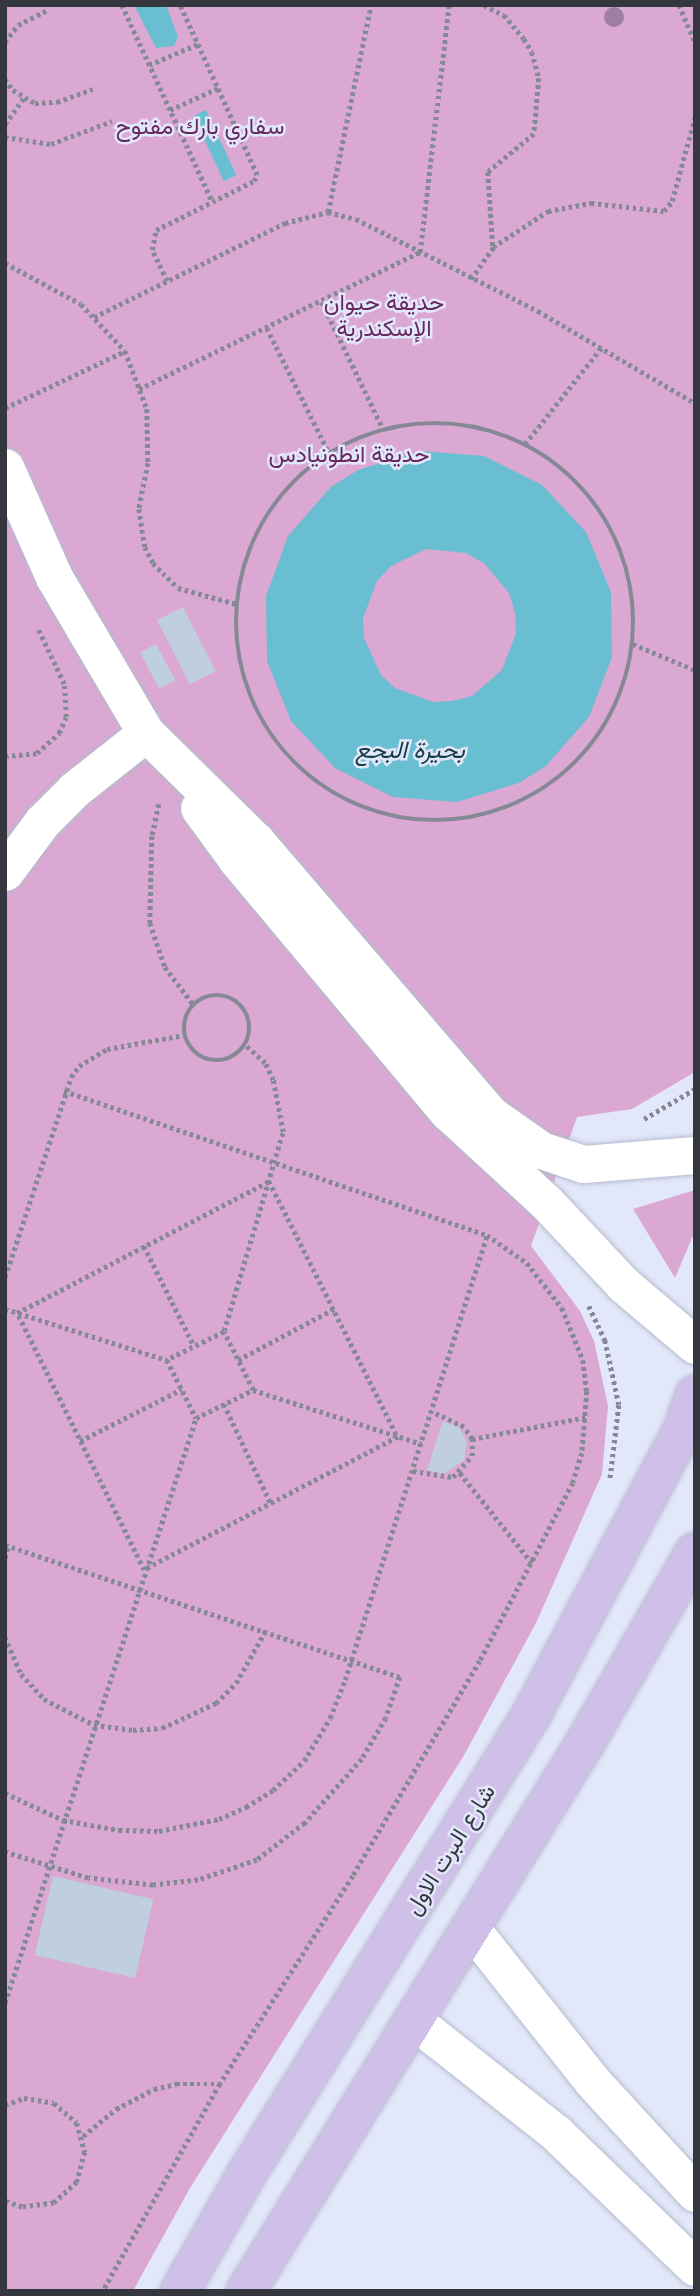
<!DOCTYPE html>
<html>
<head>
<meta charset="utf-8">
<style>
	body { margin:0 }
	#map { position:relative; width:700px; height:2296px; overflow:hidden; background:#e2e7fa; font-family:"Noto Sans",Vazirmatn,sans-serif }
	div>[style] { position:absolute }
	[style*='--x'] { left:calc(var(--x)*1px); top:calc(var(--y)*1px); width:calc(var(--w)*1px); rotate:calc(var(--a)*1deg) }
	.green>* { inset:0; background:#dba8d3 }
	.water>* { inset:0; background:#69bed1; transform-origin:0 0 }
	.building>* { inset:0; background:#bfcfdd; transform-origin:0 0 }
	.path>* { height:4.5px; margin-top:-2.25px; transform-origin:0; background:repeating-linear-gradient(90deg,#858995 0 3.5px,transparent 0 7px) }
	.path>.ring { margin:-2.25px; padding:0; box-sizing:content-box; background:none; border:4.5px solid #858995; border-radius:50% }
	.roads { filter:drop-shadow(0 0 2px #b6bbcd) drop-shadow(0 0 2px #b6bbcd) }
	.minor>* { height:37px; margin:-18.5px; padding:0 18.5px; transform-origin:18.5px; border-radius:18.5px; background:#fff }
	.major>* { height:38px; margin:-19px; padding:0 19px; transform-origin:19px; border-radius:19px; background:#d0bfe8 }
	.trees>* { width:20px; height:20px; margin:-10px; border-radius:50%; background:#9e7ea5 }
	span { translate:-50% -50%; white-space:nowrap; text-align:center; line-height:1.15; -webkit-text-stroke:5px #e2e7fa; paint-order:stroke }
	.park-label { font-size:23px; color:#672860 }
	.street-label { font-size:23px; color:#35373e }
	.water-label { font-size:24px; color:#163e47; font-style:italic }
	.frame { position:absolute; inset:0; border:7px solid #35373e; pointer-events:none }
</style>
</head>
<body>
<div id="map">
	<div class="green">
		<div style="clip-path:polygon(5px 5px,695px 5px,695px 1072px,632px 1109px,577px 1117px,531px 1246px,580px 1311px,594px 1341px,608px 1406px,602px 1474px,536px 1623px,463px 1757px,190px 2188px,133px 2291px,5px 2291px)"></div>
		<div style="clip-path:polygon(695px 1190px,695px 1231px,675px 1278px,633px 1209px)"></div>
	</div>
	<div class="water">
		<div style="clip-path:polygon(134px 5px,166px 5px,178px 37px,174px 46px,156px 48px)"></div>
		<div style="left:206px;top:110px;width:72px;height:14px;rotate:65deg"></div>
		<div style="clip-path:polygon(evenodd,420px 451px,484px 456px,542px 485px,586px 532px,611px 592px,612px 657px,589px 717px,546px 766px,519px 783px,457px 802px,393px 797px,335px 768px,291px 721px,267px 661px,266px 596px,288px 536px,331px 487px,358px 470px,420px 451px,426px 549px,466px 553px,484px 563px,509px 593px,515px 613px,516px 633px,502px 670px,472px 696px,452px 701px,433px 702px,395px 688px,381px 675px,364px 638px,363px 618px,377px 581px,391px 566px,426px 549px)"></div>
	</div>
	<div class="building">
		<div style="left:183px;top:607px;width:72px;height:29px;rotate:63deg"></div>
		<div style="left:156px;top:644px;width:41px;height:18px;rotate:62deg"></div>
		<div style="clip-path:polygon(443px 1421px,459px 1427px,467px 1442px,464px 1460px,444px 1474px,427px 1470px)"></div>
		<div style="left:53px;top:1876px;width:103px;height:81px;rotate:13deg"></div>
	</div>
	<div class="path">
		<div style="--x:122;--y:5;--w:216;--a:65.3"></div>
		<div style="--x:484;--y:5;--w:22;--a:27"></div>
		<div style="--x:504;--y:15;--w:31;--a:50"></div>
		<div style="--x:524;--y:39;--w:15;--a:58"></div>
		<div style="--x:532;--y:52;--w:27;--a:75"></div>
		<div style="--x:539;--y:78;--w:56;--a:95.1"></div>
		<div style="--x:534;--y:134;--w:60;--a:140.4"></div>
		<div style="--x:488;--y:172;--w:75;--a:86.2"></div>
		<div style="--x:679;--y:5;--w:40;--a:66.6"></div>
		<div style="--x:5;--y:42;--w:21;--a:-53"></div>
		<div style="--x:18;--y:25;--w:35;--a:-27"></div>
		<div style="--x:149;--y:65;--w:53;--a:-23.2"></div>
		<div style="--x:5;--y:79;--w:14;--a:54"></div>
		<div style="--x:13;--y:90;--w:26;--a:31"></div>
		<div style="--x:35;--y:103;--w:22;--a:-3"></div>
		<div style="--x:57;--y:102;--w:38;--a:-20"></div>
		<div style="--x:170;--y:110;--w:53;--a:-24.6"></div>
		<div style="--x:5;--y:124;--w:32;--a:-54"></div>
		<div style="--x:5;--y:137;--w:47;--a:8.7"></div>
		<div style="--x:51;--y:144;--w:65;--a:-20.7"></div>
		<div style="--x:328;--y:212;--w:211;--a:-78.3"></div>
		<div style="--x:5;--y:263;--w:86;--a:28.3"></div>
		<div style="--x:81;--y:304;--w:64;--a:46.9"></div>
		<div style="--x:125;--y:351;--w:62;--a:69.2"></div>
		<div style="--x:147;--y:409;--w:54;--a:88.9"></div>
		<div style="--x:148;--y:463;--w:47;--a:101.1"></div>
		<div style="--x:139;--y:509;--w:38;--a:81"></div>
		<div style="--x:145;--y:547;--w:18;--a:63"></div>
		<div style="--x:153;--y:563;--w:35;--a:45"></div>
		<div style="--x:178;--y:588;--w:61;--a:15.2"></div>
		<div style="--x:471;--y:279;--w:39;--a:-55"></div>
		<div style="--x:493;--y:247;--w:66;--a:-33.2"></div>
		<div style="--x:548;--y:211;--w:44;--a:-10.5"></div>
		<div style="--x:591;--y:203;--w:73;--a:6.3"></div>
		<div style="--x:664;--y:211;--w:13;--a:-51"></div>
		<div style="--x:672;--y:201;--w:87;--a:-74.7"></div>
		<div style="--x:167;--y:281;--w:34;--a:-116"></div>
		<div style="--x:152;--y:250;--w:20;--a:-79"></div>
		<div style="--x:156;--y:230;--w:110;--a:-26.6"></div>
		<div style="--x:254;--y:181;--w:7;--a:-63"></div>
		<div style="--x:257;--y:175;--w:187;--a:-114.4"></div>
		<div style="--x:322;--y:302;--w:141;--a:64.3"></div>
		<div style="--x:94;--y:317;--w:213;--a:-26.2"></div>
		<div style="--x:285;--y:223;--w:44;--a:-14.3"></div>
		<div style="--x:328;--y:212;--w:29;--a:14"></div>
		<div style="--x:356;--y:219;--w:204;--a:26.8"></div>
		<div style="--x:538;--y:311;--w:182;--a:30.4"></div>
		<div style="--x:267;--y:328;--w:140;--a:63.6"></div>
		<div style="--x:139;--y:389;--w:313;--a:-26"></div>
		<div style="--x:420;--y:252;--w:249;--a:-83.3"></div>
		<div style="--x:5;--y:408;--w:133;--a:-25.4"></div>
		<div class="ring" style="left:236px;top:423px;width:393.5px;height:393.5px"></div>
		<div style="--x:525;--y:444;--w:124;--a:-51.6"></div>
		<div style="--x:633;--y:644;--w:67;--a:22.8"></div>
		<div style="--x:5;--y:756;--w:32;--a:-5"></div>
		<div style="--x:37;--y:753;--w:30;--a:-42"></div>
		<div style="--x:59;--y:733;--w:17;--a:-66"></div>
		<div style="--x:66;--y:717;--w:33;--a:-93"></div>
		<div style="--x:64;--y:684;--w:61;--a:-115.3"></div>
		<div style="--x:159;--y:804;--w:33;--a:102"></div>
		<div style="--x:152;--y:836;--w:87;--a:91.3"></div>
		<div style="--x:150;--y:923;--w:46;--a:71.2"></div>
		<div style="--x:165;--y:967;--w:46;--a:52.9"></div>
		<div class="ring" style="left:184px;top:995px;width:61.5px;height:61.5px"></div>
		<div style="--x:64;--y:1091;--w:447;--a:18.8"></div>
		<div style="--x:487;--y:1235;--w:49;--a:35"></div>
		<div style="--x:527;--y:1263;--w:57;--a:52.1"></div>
		<div style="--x:562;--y:1308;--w:56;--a:68"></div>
		<div style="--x:583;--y:1360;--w:31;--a:83"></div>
		<div style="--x:587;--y:1391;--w:62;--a:94.6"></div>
		<div style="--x:582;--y:1453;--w:31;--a:107"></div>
		<div style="--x:573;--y:1483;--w:201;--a:117.6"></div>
		<div style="--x:480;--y:1661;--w:250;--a:120.6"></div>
		<div style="--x:353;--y:1876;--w:247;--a:122.6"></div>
		<div style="--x:220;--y:2084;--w:238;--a:119.5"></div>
		<div style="--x:644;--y:1119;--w:59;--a:-30.5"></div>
		<div style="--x:269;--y:1181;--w:287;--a:63.3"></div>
		<div style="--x:398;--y:1437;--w:287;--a:152.4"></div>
		<div style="--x:144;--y:1570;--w:287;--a:-116.3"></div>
		<div style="--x:17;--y:1313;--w:284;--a:-27.6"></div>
		<div style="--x:144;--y:1246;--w:112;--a:63.4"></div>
		<div style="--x:5;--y:1277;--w:211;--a:-71.7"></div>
		<div style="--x:71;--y:1077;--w:14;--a:-54"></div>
		<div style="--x:79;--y:1066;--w:33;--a:-31"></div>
		<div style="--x:107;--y:1049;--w:78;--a:-10.3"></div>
		<div style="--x:589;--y:1306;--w:38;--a:65"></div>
		<div style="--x:605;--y:1340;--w:66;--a:77.8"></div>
		<div style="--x:619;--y:1405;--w:76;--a:96.8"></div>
		<div style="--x:5;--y:1309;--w:170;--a:17.5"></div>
		<div style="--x:224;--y:1331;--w:208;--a:-73.5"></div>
		<div style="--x:283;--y:1132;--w:53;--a:-100.9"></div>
		<div style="--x:273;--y:1080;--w:19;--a:-115"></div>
		<div style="--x:265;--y:1063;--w:27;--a:-138"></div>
		<div style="--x:238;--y:1360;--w:109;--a:-28"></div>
		<div style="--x:253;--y:1390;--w:65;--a:-116.6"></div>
		<div style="--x:224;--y:1332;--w:64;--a:153.8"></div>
		<div style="--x:167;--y:1360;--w:65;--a:63.4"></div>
		<div style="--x:196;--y:1418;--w:64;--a:-26.2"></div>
		<div style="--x:253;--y:1390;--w:177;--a:17.7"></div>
		<div style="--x:224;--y:1404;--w:110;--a:64.8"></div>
		<div style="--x:472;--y:1439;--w:117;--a:-10.8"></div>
		<div style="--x:80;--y:1441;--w:114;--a:-27"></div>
		<div style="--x:413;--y:1471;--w:40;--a:8.5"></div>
		<div style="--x:453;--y:1477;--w:28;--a:-48"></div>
		<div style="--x:472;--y:1456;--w:17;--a:-90"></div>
		<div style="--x:472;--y:1439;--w:14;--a:-124"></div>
		<div style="--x:464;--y:1427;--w:35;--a:-155"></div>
		<div style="--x:460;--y:1473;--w:115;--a:51.3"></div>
		<div style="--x:5;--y:1545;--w:416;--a:18.5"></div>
		<div style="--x:400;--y:1677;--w:43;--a:108.9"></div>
		<div style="--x:386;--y:1718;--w:48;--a:120.3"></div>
		<div style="--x:362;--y:1759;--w:86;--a:131.7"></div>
		<div style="--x:305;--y:1823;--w:61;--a:142.4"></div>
		<div style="--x:257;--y:1860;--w:62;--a:161.3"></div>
		<div style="--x:198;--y:1880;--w:45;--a:173.7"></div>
		<div style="--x:153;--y:1885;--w:65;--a:-173.9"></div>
		<div style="--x:88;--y:1878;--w:87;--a:-162.6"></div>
		<div style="--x:5;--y:1558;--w:11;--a:-75"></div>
		<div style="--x:5;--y:1637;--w:40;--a:66.6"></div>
		<div style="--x:21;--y:1674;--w:34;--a:47"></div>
		<div style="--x:44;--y:1699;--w:56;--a:27.5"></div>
		<div style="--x:94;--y:1725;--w:39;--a:7"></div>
		<div style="--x:133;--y:1730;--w:29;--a:-4"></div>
		<div style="--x:162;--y:1728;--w:60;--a:-24.8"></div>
		<div style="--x:216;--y:1703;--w:28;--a:-45"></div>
		<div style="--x:236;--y:1683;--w:61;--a:-60.5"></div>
		<div style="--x:5;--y:1793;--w:64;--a:25"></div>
		<div style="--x:63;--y:1820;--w:57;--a:10.1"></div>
		<div style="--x:119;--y:1830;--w:40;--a:1.4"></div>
		<div style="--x:159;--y:1831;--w:61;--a:-11.3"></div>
		<div style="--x:219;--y:1819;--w:30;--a:-24"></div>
		<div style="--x:246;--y:1807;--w:32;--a:-32"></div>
		<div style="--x:273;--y:1790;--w:42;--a:-43.1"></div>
		<div style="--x:304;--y:1761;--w:50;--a:-58.8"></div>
		<div style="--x:330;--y:1718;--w:41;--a:-68.5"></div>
		<div style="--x:345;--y:1680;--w:467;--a:-72.3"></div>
		<div style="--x:5;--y:2003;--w:615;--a:-71.92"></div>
		<div style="--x:5;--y:2105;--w:20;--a:-20"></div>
		<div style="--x:24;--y:2098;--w:30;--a:9"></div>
		<div style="--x:54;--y:2103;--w:30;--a:41"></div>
		<div style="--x:77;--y:2123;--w:30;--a:75"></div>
		<div style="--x:85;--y:2152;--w:31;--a:105"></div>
		<div style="--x:77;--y:2182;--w:31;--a:138"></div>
		<div style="--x:54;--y:2203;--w:32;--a:173"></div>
		<div style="--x:22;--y:2207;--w:18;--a:-161"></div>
		<div style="--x:83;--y:2136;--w:43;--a:-39.3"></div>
		<div style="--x:116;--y:2109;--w:43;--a:-27.8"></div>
		<div style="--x:154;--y:2089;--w:23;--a:-13"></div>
		<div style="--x:176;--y:2084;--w:44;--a:0"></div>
	</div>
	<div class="roads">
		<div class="minor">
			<div style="--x:5;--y:467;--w:120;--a:66"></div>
			<div style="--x:54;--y:577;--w:181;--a:59.5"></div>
			<div style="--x:146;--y:733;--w:154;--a:44.5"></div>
			<div style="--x:256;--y:841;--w:361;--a:49.4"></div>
			<div style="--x:491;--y:1115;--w:61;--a:35"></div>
			<div style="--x:541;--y:1150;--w:44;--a:18.4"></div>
			<div style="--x:583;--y:1164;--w:112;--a:-4.6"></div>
			<div style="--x:199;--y:808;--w:64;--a:53.8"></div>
			<div style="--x:237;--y:860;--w:329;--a:50.1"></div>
			<div style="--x:448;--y:1112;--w:133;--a:42.6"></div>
			<div style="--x:546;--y:1202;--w:114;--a:46.8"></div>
			<div style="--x:624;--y:1285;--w:93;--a:40.2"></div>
			<div style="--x:5;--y:872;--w:62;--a:-53.5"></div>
			<div style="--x:42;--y:822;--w:47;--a:-45"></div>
			<div style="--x:75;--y:789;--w:90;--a:-38.3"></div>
			<div style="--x:470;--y:1927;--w:196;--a:51.6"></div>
			<div style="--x:592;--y:2081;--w:152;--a:47.4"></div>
			<div style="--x:413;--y:2020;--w:182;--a:38.3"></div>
			<div style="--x:556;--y:2133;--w:193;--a:44"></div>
		</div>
		<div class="major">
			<div style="--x:180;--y:2291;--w:133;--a:-60.4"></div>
			<div style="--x:246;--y:2175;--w:539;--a:-58.2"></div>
			<div style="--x:530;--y:1717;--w:326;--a:-62"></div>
			<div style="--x:683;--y:1429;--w:36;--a:-71"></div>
			<div style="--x:246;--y:2291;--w:644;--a:-58.26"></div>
			<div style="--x:585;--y:1743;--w:220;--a:-60.1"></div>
		</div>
	</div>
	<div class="trees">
		<div style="left:614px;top:17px"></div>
	</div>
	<div class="park-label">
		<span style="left:200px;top:125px">سفاري بارك مفتوح</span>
		<span style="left:384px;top:314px">حديقة حيوان<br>الإسكندرية</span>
		<span style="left:349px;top:453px">حديقة انطونيادس</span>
	</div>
	<div class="street-label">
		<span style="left:449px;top:1849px;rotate:-58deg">شارع البرت الاول</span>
	</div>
	<div class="water-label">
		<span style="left:410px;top:749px">بحيرة البجع</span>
	</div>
	<div class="frame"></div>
</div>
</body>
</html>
